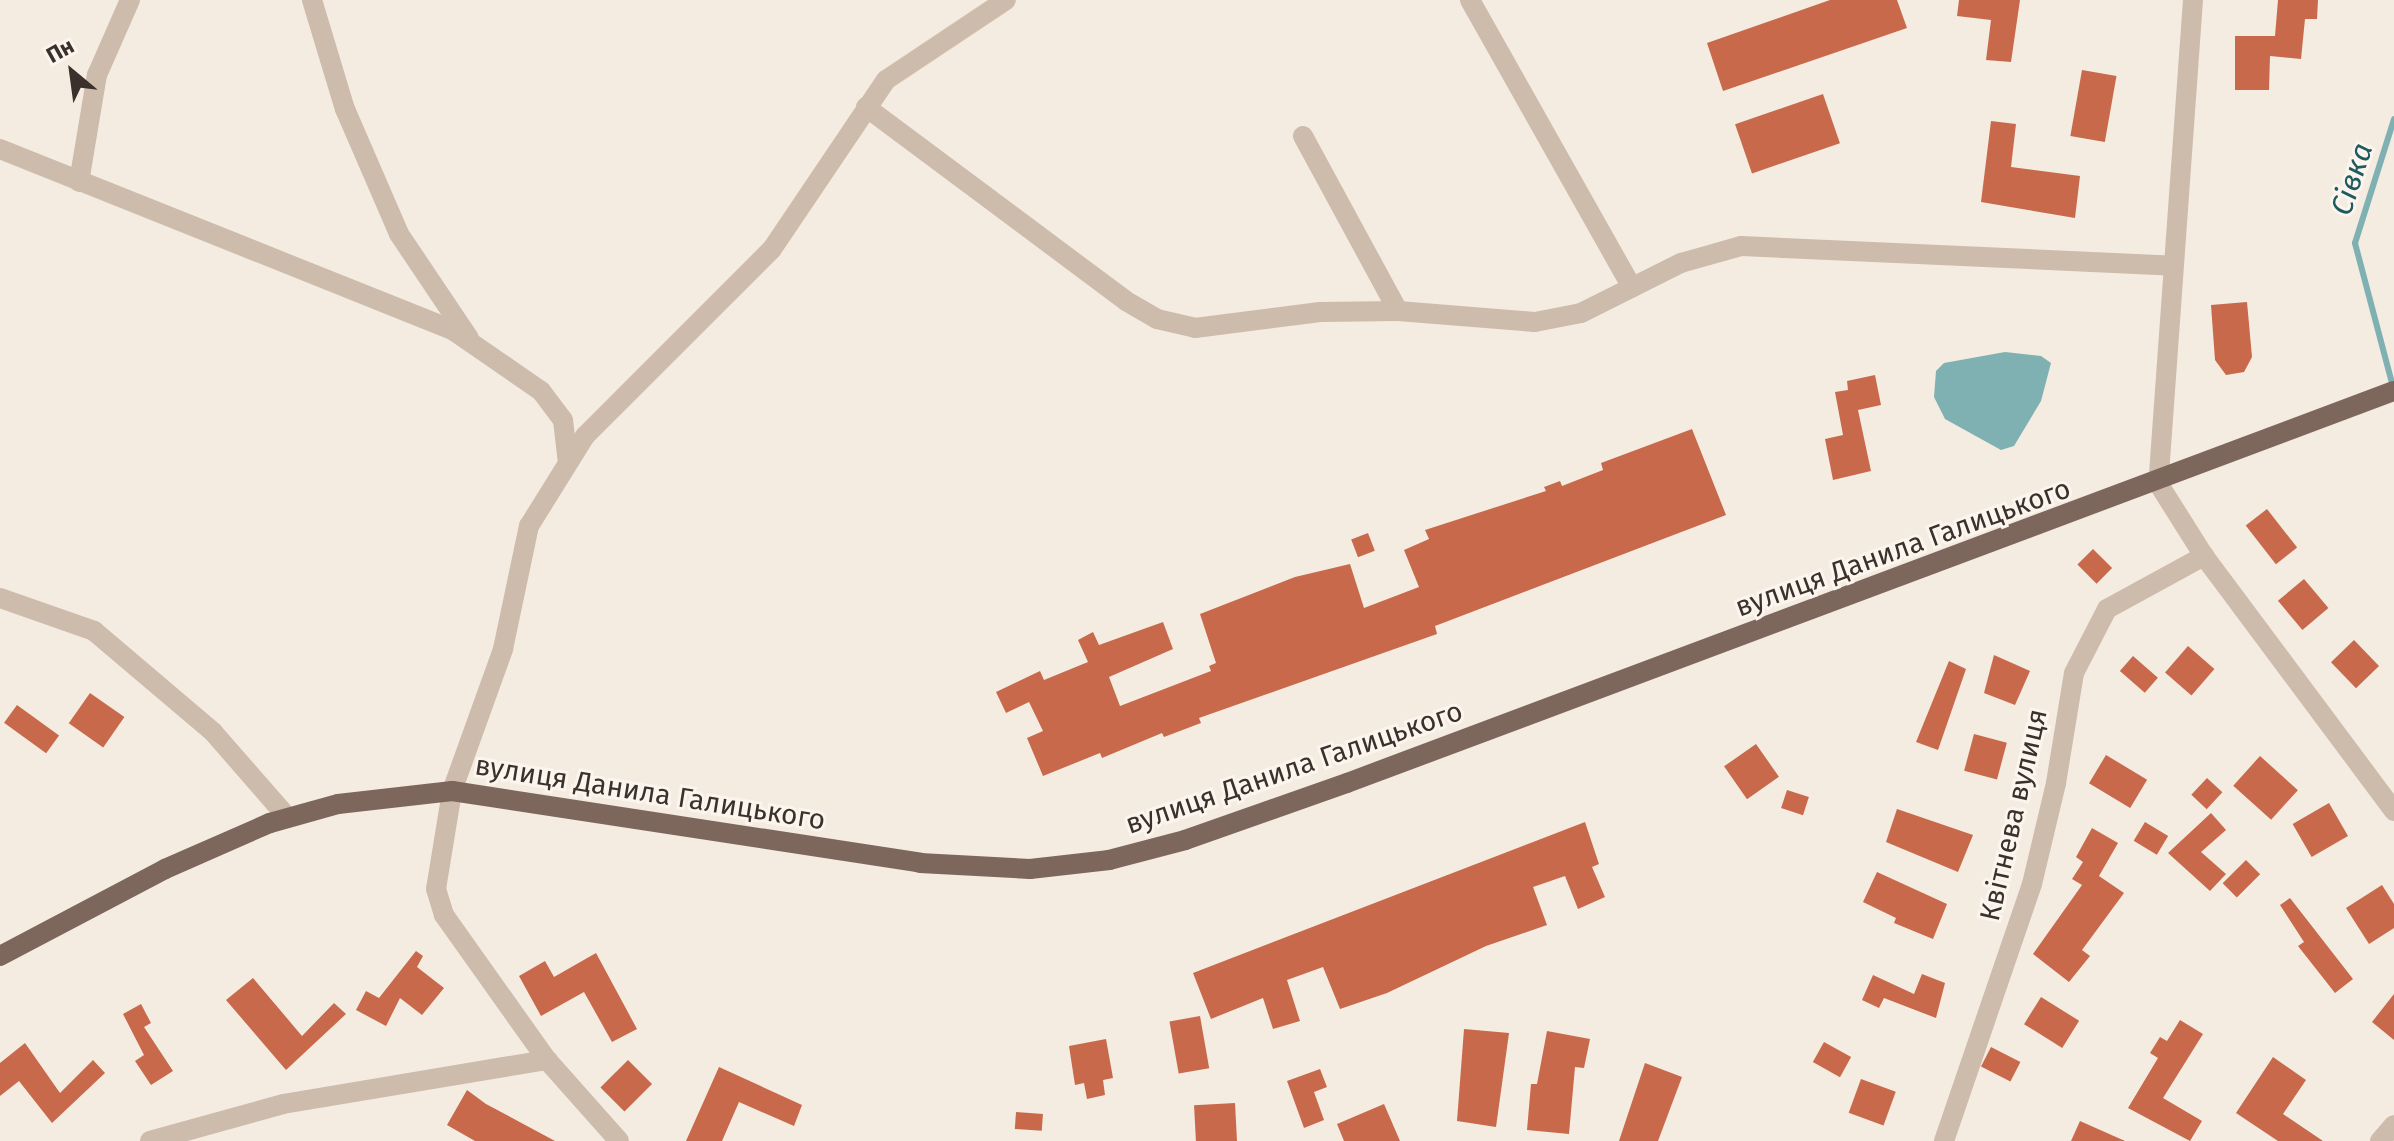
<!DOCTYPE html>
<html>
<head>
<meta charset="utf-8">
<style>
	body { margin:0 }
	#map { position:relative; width:2394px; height:1141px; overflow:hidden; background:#f4ebe1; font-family:"Fira Sans",sans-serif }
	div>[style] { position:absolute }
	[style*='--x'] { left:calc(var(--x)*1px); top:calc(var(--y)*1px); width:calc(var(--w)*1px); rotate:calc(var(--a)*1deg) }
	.water>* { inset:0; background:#7fb0b2 }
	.stream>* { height:6px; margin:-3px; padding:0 3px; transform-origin:3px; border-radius:3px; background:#7fb0b2 }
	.building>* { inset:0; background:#c8694b; transform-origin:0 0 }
	.minor>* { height:20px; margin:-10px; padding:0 10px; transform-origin:10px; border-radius:10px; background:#cdbbac }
	.major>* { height:20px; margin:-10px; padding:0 10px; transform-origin:10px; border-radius:10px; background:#7d675c }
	span { translate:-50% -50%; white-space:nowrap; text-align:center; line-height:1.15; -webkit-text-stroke:6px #fbf5ee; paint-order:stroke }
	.street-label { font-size:28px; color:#3b302b }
	.water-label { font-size:30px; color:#1f5a5e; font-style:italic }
	.north { position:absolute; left:32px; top:32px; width:80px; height:80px; -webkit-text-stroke:6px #fbf5ee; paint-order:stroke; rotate:331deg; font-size:22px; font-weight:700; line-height:32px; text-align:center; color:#3b302b }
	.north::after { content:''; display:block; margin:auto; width:28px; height:36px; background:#3b302b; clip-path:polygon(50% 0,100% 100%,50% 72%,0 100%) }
</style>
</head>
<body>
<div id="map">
	<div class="water">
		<div style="clip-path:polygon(2005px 352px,2041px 356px,2051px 363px,2041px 401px,2014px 446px,2001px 450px,1945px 419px,1934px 397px,1936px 371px,1944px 363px)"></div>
	</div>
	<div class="stream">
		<div style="--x:2393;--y:387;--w:149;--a:-104.8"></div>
		<div style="--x:2355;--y:243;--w:130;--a:-72.5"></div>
	</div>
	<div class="building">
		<div style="clip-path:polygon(1830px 0,1897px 0,1907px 28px,1723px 91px,1707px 43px)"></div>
		<div style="clip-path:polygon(1959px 0,2020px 0,2011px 62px,1986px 60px,1991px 20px,1957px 16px)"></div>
		<div style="clip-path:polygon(2278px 0,2318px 0,2317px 19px,2305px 19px,2301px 59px,2270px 56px,2269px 90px,2235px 90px,2235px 36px,2275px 36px)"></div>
		<div style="left:2082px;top:70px;width:35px;height:67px;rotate:10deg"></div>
		<div style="left:1823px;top:94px;width:52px;height:93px;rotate:71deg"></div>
		<div style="clip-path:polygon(1991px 121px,2016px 124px,2011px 167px,2080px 176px,2075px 218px,1981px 202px)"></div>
		<div style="clip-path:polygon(2247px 302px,2252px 357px,2244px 372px,2226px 375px,2215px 360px,2211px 305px)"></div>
		<div style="clip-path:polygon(1875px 375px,1881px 405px,1858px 410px,1871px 471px,1833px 480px,1825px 439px,1843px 435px,1835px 392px,1848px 390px,1847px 381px)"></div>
		<div style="clip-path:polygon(1692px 429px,1726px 515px,1435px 626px,1437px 634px,1199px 718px,1201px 723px,1164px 737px,1162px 733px,1102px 758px,1100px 753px,1043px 776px,1027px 738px,1043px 731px,1029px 702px,1006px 713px,996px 692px,1040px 671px,1044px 680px,1088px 662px,1078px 640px,1093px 632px,1099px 645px,1163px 622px,1173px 649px,1109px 677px,1120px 706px,1211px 671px,1209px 666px,1216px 663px,1200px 614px,1295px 577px,1350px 564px,1364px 608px,1419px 587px,1404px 550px,1429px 539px,1425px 530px,1546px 491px,1544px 487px,1560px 481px,1562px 486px,1603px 470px,1601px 463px)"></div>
		<div style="left:2267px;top:509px;width:49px;height:27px;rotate:52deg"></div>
		<div style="left:1368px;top:533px;width:19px;height:18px;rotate:69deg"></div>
		<div style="left:2093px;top:549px;width:27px;height:22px;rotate:45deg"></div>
		<div style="left:2304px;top:579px;width:38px;height:34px;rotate:50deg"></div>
		<div style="left:2354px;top:640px;width:36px;height:32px;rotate:46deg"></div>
		<div style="left:2188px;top:646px;width:35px;height:35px;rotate:41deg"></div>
		<div style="clip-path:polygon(1994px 655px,2030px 671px,2015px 705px,1984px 693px)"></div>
		<div style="left:2133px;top:656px;width:33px;height:20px;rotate:41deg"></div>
		<div style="clip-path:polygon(1949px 661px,1966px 669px,1938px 750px,1916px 742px)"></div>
		<div style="left:90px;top:693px;width:42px;height:37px;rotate:35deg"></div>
		<div style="left:17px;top:705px;width:52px;height:22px;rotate:36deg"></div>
		<div style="left:1974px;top:734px;width:34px;height:38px;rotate:15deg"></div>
		<div style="left:1756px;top:744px;width:40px;height:39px;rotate:55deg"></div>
		<div style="left:2106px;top:755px;width:48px;height:33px;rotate:31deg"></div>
		<div style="left:2260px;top:756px;width:51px;height:40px;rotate:42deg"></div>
		<div style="left:2207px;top:778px;width:21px;height:23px;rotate:43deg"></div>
		<div style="left:1787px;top:790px;width:23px;height:19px;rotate:18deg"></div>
		<div style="left:2329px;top:803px;width:38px;height:42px;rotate:60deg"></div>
		<div style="clip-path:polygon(1897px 809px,1973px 835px,1958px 872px,1886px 842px)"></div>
		<div style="clip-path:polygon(2211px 813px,2226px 830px,2201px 852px,2226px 874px,2210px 891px,2168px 853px)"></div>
		<div style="clip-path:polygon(1585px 822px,1599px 864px,1592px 867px,1605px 897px,1578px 909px,1565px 876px,1533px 887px,1547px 925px,1486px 946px,1387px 993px,1340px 1009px,1323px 967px,1287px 980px,1300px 1021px,1273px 1029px,1263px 998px,1211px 1019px,1193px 973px)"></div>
		<div style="left:2145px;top:822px;width:27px;height:22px;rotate:31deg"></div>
		<div style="clip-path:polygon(2092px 828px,2118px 843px,2099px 876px,2124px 893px,2082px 950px,2090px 956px,2069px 982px,2033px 954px,2082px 885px,2072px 879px,2083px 862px,2076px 857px)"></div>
		<div style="left:2246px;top:860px;width:20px;height:33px;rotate:45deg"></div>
		<div style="clip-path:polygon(1877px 872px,1947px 904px,1933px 939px,1894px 923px,1896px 918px,1863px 902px)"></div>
		<div style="clip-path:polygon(2382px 885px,2394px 904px,2394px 928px,2369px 944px,2346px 908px)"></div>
		<div style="clip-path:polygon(2290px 898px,2353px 979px,2335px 993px,2298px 946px,2304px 942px,2280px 905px)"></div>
		<div style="clip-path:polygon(416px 951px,423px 956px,417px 967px,444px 988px,422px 1015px,400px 998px,386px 1026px,356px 1010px,366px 991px,379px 998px)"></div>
		<div style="clip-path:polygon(596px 953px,637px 1029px,612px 1042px,584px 992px,541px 1016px,519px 976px,545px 961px,554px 977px)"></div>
		<div style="clip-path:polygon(1922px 974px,1945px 983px,1936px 1018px,1884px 998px,1879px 1008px,1862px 1000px,1873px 975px,1914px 994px)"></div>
		<div style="clip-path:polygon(253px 978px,302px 1036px,334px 1003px,346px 1014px,286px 1070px,226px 1000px)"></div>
		<div style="clip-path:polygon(2394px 994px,2394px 1040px,2372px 1022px)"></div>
		<div style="left:2041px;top:997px;width:45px;height:32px;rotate:32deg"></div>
		<div style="clip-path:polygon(141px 1004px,151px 1023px,144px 1027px,173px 1071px,151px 1085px,135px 1061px,144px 1055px,123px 1014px)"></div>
		<div style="left:1200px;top:1016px;width:53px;height:31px;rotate:80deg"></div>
		<div style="clip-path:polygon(2180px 1020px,2203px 1034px,2163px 1098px,2202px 1121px,2190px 1141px,2128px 1108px,2158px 1058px,2150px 1053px,2160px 1037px,2167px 1041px)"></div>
		<div style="clip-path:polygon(1464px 1029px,1509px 1033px,1496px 1127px,1457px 1121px)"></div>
		<div style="clip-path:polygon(1547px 1031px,1590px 1039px,1584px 1068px,1575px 1067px,1569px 1134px,1527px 1130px,1531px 1084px,1537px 1084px)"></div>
		<div style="clip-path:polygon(1106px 1039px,1113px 1078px,1103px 1080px,1105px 1095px,1087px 1099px,1084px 1083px,1075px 1085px,1069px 1046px)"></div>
		<div style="left:1824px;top:1042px;width:31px;height:23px;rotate:29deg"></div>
		<div style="clip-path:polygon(25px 1043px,60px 1093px,93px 1060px,105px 1073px,52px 1123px,19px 1081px,0 1096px,0 1063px)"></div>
		<div style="left:1991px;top:1047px;width:33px;height:22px;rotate:27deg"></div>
		<div style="clip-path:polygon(2273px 1057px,2306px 1080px,2283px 1114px,2323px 1141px,2278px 1141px,2236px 1113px)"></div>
		<div style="left:628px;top:1060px;width:34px;height:39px;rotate:45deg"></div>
		<div style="clip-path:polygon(1645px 1063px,1682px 1077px,1658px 1141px,1619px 1141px)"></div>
		<div style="clip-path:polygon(719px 1067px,802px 1105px,794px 1126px,739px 1102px,722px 1141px,686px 1141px)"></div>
		<div style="clip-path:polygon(1320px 1069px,1327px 1087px,1314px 1092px,1324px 1120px,1304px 1128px,1287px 1081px)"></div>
		<div style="left:1861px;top:1079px;width:37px;height:36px;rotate:20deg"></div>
		<div style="clip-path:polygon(467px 1090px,486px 1104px,555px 1141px,475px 1141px,447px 1125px)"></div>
		<div style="left:1235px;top:1103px;width:38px;height:41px;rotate:87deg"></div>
		<div style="clip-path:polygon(1384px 1104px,1400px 1141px,1344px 1141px,1337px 1124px)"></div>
		<div style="left:1016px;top:1112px;width:27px;height:17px;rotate:4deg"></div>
		<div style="clip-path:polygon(2080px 1121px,2125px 1141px,2071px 1141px)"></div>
	</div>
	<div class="minor">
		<div style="--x:312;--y:0;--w:114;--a:73.2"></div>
		<div style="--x:345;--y:109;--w:136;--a:66.6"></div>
		<div style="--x:399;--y:234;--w:125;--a:56.1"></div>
		<div style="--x:1470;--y:0;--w:330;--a:60.6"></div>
		<div style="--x:2193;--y:0;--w:484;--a:94.1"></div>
		<div style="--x:2158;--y:483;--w:86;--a:57.8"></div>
		<div style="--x:2204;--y:556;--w:318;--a:53.3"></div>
		<div style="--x:866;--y:107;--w:324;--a:36.7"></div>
		<div style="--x:1126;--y:301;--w:36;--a:30"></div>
		<div style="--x:1157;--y:319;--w:39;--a:13"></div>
		<div style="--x:1195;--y:328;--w:126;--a:-7.3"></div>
		<div style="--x:1320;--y:312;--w:78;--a:-0.7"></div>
		<div style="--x:1398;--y:311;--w:137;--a:4.6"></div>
		<div style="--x:1535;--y:322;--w:47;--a:-11.1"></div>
		<div style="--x:1581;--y:313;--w:112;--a:-26.6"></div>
		<div style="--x:1681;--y:263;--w:62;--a:-15.8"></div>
		<div style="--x:1741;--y:246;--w:433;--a:2.6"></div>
		<div style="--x:1303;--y:136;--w:199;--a:61.5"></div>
		<div style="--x:0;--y:149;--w:489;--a:21.8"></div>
		<div style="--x:454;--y:331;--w:106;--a:34.6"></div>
		<div style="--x:541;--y:391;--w:36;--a:53"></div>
		<div style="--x:563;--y:420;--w:43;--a:83.4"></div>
		<div style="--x:79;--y:182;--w:109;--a:-80.5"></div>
		<div style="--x:97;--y:75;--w:82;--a:-66.3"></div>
		<div style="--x:0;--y:598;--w:100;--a:19.3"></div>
		<div style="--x:94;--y:631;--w:156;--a:40.3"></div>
		<div style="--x:213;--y:732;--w:114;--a:48.9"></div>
		<div style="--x:150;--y:1141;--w:138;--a:-15.5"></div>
		<div style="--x:283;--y:1104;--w:268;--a:-9.5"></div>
		<div style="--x:619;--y:1141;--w:108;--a:-131.6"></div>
		<div style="--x:547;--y:1060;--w:178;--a:-125.4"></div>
		<div style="--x:444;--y:915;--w:27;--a:-107"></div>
		<div style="--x:436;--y:889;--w:99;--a:-80.7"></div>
		<div style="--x:452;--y:791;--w:151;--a:-70.2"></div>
		<div style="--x:503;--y:649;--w:126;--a:-78.1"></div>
		<div style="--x:529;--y:526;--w:106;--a:-58.1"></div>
		<div style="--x:585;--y:436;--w:264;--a:-45"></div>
		<div style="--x:772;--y:249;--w:204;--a:-56"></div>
		<div style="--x:886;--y:80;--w:144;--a:-33.7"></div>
		<div style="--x:1944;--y:1141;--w:272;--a:-71.1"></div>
		<div style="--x:2032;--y:884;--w:104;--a:-76.6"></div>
		<div style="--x:2056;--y:783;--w:111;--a:-80.7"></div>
		<div style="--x:2074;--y:673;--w:72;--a:-62.7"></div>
		<div style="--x:2107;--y:609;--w:111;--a:-28.7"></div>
		<div style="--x:2380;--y:1141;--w:21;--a:-49"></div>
	</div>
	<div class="major">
		<div style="--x:0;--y:956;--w:187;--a:-27.8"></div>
		<div style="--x:165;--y:869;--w:115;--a:-23.7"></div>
		<div style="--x:270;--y:823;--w:71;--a:-15.6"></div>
		<div style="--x:338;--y:804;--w:115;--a:-6.5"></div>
		<div style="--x:452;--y:791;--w:474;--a:8.7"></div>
		<div style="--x:920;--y:863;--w:110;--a:3.1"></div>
		<div style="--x:1030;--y:869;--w:80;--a:-6.5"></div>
		<div style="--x:1109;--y:860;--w:79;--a:-14.7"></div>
		<div style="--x:1185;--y:840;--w:172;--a:-19.4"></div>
		<div style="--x:1347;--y:783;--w:1118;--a:-20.53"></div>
	</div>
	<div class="street-label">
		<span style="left:1903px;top:548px;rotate:-20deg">вулиця Данила Галицького</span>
		<span style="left:1294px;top:768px;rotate:-19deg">вулиця Данила Галицького</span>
		<span style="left:650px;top:793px;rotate:9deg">вулиця Данила Галицького</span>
		<span style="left:2014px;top:815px;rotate:-77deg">Квітнева вулиця</span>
	</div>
	<div class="water-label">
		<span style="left:2352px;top:179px;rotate:-72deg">Сівка</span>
	</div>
	<div class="north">Пн</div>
</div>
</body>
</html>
